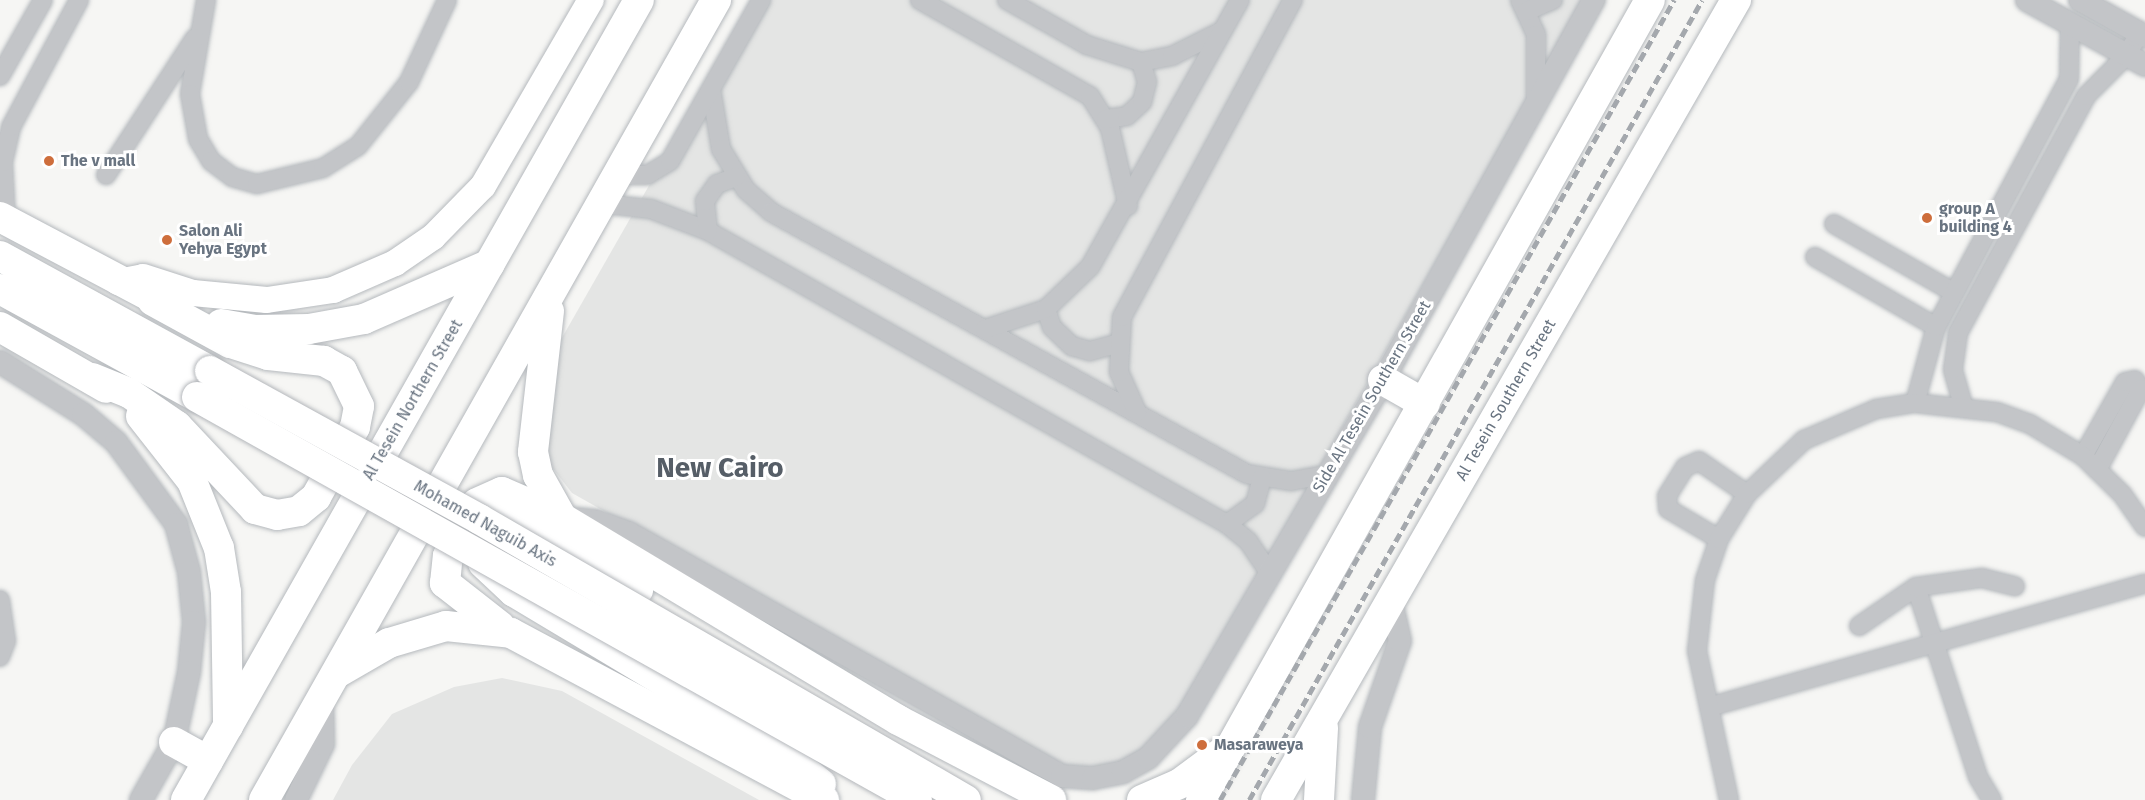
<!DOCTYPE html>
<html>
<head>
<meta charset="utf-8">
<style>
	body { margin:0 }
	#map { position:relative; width:2145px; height:800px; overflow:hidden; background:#f6f6f4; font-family:"Fira Sans",sans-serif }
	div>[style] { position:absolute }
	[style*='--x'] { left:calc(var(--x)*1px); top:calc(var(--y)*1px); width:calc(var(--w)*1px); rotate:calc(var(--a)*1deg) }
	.built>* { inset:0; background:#e4e5e4 }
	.roads { filter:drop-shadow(0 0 2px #b5b9bd) drop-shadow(0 0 2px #b5b9bd) }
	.minor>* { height:18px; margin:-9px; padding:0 9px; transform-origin:9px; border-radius:9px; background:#c3c5c8 }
	.tertiary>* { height:22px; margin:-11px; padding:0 11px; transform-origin:11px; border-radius:11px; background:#c3c5c8 }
	.secondary>* { height:26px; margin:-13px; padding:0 13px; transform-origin:13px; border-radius:13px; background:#fff }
	.primary>* { height:30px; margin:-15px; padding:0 15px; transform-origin:15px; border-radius:15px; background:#fff }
	.rail>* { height:4.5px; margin-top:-2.25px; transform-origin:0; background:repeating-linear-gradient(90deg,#a4a8ad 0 9px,transparent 0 13.5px) }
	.bridges { filter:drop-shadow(0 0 2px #b4b7bb) drop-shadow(0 0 2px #b4b7bb) }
	.primary-bridge>* { height:30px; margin:-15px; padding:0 15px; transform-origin:15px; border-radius:15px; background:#fff }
	.dots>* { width:16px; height:16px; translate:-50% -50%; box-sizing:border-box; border:3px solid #fff; border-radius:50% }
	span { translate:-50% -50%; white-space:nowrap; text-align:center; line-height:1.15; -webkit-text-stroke:6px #fff; paint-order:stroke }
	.poi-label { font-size:16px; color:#697481; font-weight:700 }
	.left { translate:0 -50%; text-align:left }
	.street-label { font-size:16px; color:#697481 }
	.town-label { font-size:28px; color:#565e67; font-weight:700 }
</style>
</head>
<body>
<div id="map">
	<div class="built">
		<div style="clip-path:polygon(755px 0,1584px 0,1174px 724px,1133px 771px,1061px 769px,572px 493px,537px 448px,539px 378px)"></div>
		<div style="clip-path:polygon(502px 678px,562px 691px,759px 800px,333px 800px,352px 765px,392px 714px,454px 687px)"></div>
	</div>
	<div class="roads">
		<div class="minor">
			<div style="--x:206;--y:0;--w:95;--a:99.7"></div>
			<div style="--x:190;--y:94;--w:46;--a:79.9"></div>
			<div style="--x:198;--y:139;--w:26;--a:59"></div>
			<div style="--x:211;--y:161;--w:26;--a:37"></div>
			<div style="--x:232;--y:177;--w:26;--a:16"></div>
			<div style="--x:257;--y:184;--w:68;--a:-13.6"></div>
			<div style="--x:323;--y:168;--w:41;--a:-32.2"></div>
			<div style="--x:358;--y:146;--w:82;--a:-51.4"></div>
			<div style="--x:409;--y:82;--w:90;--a:-65.1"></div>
			<div style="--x:920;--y:0;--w:195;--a:29.5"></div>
			<div style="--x:1090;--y:96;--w:38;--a:58"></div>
			<div style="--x:1110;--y:128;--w:80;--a:77"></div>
			<div style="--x:1007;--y:0;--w:92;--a:29.4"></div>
			<div style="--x:1087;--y:45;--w:57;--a:17.5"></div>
			<div style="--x:1141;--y:62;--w:32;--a:-11"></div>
			<div style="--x:1172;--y:56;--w:54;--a:-26.6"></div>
			<div style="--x:1520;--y:0;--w:38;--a:65"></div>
			<div style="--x:1536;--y:35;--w:67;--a:90"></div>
			<div style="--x:1527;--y:11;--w:28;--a:-23"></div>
			<div style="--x:0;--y:76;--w:87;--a:-60.5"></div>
			<div style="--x:711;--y:89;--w:61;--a:80.5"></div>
			<div style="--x:721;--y:149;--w:48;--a:58.6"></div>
			<div style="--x:746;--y:190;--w:33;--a:41"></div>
			<div style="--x:771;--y:212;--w:543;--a:28.83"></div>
			<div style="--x:1247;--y:474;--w:45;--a:9"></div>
			<div style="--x:1291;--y:481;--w:39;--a:-10"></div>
			<div style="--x:1106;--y:119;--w:21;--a:-8"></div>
			<div style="--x:1127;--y:116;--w:21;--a:-43"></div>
			<div style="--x:1142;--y:102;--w:21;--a:-76"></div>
			<div style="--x:1147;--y:82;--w:21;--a:-107"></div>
			<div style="--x:106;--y:175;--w:163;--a:-57"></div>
			<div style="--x:620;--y:175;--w:27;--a:0"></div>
			<div style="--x:647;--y:175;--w:27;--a:-31"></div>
			<div style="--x:670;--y:161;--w:185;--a:-60.5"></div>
			<div style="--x:604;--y:204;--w:47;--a:6.1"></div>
			<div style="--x:651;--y:209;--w:61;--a:21.1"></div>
			<div style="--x:708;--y:231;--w:596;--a:29.45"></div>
			<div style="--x:1227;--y:524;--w:27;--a:39"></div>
			<div style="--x:1248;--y:541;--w:40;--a:56"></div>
			<div style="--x:6;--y:220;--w:58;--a:-93"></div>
			<div style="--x:3;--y:162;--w:36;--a:-77"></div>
			<div style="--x:11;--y:127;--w:144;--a:-61.8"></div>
			<div style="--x:1834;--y:224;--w:137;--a:29.7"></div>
			<div style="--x:708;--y:231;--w:30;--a:-96"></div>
			<div style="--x:705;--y:201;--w:21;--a:-55"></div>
			<div style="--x:717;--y:184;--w:20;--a:-20"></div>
			<div style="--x:1815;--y:257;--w:140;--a:30"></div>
			<div style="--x:1046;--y:309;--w:19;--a:72"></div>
			<div style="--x:1052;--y:327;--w:28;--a:44"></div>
			<div style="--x:1072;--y:346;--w:19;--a:16"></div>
			<div style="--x:1090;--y:351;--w:28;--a:-15"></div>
			<div style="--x:985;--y:329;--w:64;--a:-18.2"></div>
			<div style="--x:1046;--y:309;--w:61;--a:-43.7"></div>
			<div style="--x:1090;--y:267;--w:306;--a:-60.7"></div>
			<div style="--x:1915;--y:403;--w:79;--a:-74.6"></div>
			<div style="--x:1936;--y:327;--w:281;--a:-61.8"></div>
			<div style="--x:2069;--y:79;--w:55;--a:-89"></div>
			<div style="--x:1963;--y:405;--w:37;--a:-106"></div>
			<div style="--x:1953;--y:369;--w:36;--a:-82"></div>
			<div style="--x:1958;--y:333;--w:269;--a:-61.6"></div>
			<div style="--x:2086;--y:96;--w:58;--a:-45"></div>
			<div style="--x:2127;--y:55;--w:25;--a:-61"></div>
			<div style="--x:1137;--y:412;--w:44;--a:-114.2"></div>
			<div style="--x:1119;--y:372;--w:55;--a:-86.9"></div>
			<div style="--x:1122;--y:317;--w:360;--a:-61.7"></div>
			<div style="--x:2083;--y:456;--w:85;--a:-60.4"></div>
			<div style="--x:2125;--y:382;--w:10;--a:-11"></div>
			<div style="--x:2135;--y:380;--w:11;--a:56"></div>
			<div style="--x:2141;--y:389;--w:92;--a:118.5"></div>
			<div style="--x:1227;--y:524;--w:34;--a:-36"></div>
			<div style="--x:1255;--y:504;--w:27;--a:-75"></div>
			<div style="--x:1719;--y:539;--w:59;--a:-149.5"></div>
			<div style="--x:1668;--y:509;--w:13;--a:-94"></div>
			<div style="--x:1667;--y:496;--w:34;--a:-58"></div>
			<div style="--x:1685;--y:467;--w:15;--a:-23"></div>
			<div style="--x:1699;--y:461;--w:58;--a:34.5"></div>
			<div style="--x:1916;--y:587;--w:200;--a:71.9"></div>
			<div style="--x:1978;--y:777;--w:27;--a:59"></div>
			<div style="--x:0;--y:600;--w:41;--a:81.7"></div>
			<div style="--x:6;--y:641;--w:17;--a:111"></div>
			<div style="--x:1859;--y:626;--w:69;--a:-34.4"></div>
			<div style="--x:1916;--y:587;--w:67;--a:-7.8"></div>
			<div style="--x:1982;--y:578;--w:34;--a:14"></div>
			<div style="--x:1709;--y:707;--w:453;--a:-15.8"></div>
			<div style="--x:1729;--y:800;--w:152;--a:-102.1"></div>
			<div style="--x:1697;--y:651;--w:71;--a:-83.6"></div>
			<div style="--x:1705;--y:580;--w:43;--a:-71.1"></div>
			<div style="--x:1719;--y:539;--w:53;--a:-58.1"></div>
			<div style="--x:1747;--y:494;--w:79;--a:-43.5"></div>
			<div style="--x:1804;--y:440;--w:78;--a:-23.3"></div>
			<div style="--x:1876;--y:409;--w:39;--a:-9"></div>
			<div style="--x:1915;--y:403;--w:82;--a:6.3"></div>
			<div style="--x:1997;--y:412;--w:35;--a:20"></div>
			<div style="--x:2030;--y:424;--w:62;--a:31.1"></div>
			<div style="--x:2083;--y:456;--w:54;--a:44.3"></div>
			<div style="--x:2122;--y:494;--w:40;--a:55.1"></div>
		</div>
		<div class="tertiary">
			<div style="--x:2027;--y:0;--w:135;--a:28.8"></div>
			<div style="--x:2080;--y:0;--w:74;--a:29"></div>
			<div style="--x:0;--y:362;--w:98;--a:32.1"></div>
			<div style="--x:83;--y:414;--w:43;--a:40.3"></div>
			<div style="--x:116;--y:442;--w:102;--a:53.8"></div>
			<div style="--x:176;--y:524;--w:50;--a:74.8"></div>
			<div style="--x:189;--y:572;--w:50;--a:84.3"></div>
			<div style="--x:194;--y:622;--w:50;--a:95.7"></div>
			<div style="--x:189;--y:672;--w:72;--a:102.1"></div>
			<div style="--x:174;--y:742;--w:67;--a:119.6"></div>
			<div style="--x:565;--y:518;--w:31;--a:6"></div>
			<div style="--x:596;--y:521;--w:35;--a:20"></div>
			<div style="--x:629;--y:533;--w:497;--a:29.3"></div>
			<div style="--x:1062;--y:776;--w:31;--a:4"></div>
			<div style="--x:1093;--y:778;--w:31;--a:-11"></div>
			<div style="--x:1123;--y:772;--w:29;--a:-29"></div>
			<div style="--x:1148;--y:758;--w:57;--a:-47.1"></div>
			<div style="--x:1187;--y:716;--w:389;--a:-59.7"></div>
			<div style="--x:1383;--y:380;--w:435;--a:-61"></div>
			<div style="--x:296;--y:800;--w:62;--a:-64.3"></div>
			<div style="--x:323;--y:744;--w:47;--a:-91.2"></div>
			<div style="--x:1363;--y:800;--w:73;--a:-84.5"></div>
			<div style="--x:1370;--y:727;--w:91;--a:-70.8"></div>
			<div style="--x:1400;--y:641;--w:41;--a:-102.7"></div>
		</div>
		<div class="secondary">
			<div style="--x:118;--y:282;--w:25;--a:-11"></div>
			<div style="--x:143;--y:277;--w:52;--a:17.7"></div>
			<div style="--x:193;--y:293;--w:74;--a:5.4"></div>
			<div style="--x:267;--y:300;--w:67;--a:-8.6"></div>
			<div style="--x:333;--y:290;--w:68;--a:-23.5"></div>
			<div style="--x:395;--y:263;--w:46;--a:-34.4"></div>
			<div style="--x:433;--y:237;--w:71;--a:-45.6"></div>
			<div style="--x:483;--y:186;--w:215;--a:-59.9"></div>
		</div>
		<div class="primary">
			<div style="--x:0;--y:217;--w:192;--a:27.9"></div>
			<div style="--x:0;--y:256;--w:239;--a:28.7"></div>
			<div style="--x:0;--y:289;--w:225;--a:28.7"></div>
			<div style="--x:549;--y:311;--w:142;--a:96.5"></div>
			<div style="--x:533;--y:452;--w:24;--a:78"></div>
			<div style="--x:538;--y:475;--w:49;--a:60.8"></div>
			<div style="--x:562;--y:518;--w:392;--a:31"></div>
			<div style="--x:898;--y:720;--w:173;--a:27.6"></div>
			<div style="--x:221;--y:324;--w:35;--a:10"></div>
			<div style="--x:255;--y:330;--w:54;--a:-1.1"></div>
			<div style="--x:309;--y:329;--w:56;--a:-10.3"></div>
			<div style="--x:364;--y:319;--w:137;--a:-23.6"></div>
			<div style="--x:0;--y:327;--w:122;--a:29.9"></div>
			<div style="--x:92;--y:378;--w:40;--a:22"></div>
			<div style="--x:129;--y:393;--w:58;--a:34.5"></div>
			<div style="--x:177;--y:426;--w:114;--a:46.8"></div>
			<div style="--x:255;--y:509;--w:23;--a:15"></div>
			<div style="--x:277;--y:515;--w:22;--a:-10"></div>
			<div style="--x:299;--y:511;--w:22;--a:-39"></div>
			<div style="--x:316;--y:497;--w:80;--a:-60.9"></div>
			<div style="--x:355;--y:427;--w:21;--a:-79"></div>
			<div style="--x:359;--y:406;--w:39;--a:-116"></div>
			<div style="--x:342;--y:371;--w:21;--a:-151"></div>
			<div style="--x:324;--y:361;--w:56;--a:-173.9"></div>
			<div style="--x:268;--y:355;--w:40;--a:-162"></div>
			<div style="--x:230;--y:343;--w:88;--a:-151.4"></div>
			<div style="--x:1383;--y:380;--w:48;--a:29.7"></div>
			<div style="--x:141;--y:416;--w:83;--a:51.9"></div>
			<div style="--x:192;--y:481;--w:72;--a:68.1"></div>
			<div style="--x:219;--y:548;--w:45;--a:81"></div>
			<div style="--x:226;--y:592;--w:134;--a:89.1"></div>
			<div style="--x:485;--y:519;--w:41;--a:12.7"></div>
			<div style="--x:525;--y:528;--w:129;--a:28.8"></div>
			<div style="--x:483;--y:563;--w:42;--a:43.1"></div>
			<div style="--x:514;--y:592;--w:313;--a:30.9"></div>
			<div style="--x:783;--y:753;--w:49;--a:39.2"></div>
			<div style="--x:500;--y:626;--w:70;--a:-142"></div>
			<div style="--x:445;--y:583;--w:27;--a:-84"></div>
			<div style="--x:448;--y:556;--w:60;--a:-61.3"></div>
			<div style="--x:477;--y:503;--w:27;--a:-24"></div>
			<div style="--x:502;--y:492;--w:65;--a:23.4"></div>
			<div style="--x:337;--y:673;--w:60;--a:-30"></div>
			<div style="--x:389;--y:643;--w:59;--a:-16.6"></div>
			<div style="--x:446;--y:626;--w:65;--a:6.1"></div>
			<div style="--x:511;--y:633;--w:355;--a:28.1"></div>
			<div style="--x:174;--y:742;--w:39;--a:29"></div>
			<div style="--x:186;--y:800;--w:919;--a:-60.48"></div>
			<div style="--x:264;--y:800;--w:919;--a:-60.53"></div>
			<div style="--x:1142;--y:800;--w:40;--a:-23.4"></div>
			<div style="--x:1179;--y:784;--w:52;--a:-36.4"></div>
			<div style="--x:1201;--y:800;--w:917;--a:-60.7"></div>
			<div style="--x:1276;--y:800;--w:923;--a:-60.1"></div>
			<div style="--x:1319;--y:800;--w:72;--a:-86.8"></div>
		</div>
	</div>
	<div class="rail">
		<div style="--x:1220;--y:800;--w:920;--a:-60.43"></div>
		<div style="--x:1249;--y:800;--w:919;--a:-60.48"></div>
	</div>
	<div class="bridges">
		<div class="primary-bridge">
			<div style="--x:210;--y:371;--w:307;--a:28.8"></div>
			<div style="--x:479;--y:519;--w:562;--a:29.99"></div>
			<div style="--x:197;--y:397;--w:825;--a:29.24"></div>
		</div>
	</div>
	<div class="dots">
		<div style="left:49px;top:161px;background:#ce6e3c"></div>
		<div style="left:1927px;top:218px;background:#ce6e3c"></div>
		<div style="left:167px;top:240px;background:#ce6e3c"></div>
		<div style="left:1202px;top:745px;background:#ce6e3c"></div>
	</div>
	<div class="poi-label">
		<span class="left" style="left:61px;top:161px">The v mall</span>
		<span class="left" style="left:1939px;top:218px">group A<br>building 4</span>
		<span class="left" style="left:179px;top:240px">Salon Ali<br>Yehya Egypt</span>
		<span class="left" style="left:1214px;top:745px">Masaraweya</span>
	</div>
	<div class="street-label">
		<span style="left:1372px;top:397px;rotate:-60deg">Side Al Tesein Southern Street</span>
		<span style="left:413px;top:400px;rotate:-60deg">Al Tesein Northern Street</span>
		<span style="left:1506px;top:400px;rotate:-60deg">Al Tesein Southern Street</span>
		<span style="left:485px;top:524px;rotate:29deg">Mohamed Naguib Axis</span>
	</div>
	<div class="town-label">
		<span style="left:720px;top:468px">New Cairo</span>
	</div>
</div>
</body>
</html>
